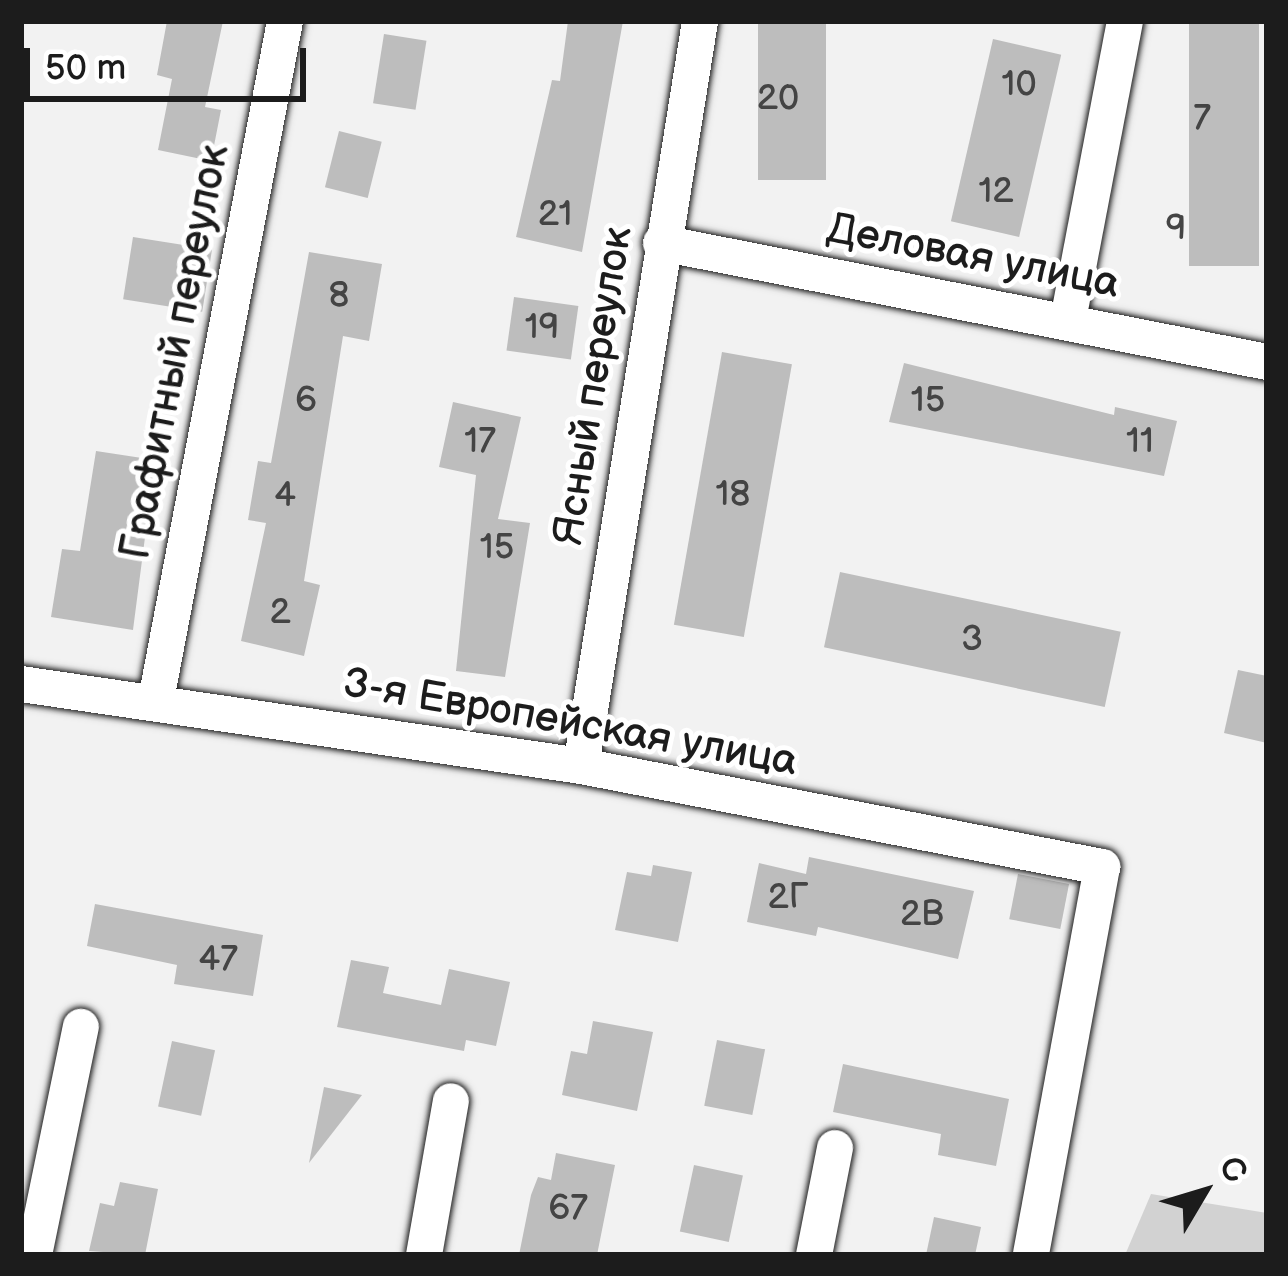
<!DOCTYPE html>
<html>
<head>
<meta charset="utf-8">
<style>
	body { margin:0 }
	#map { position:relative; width:1288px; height:1276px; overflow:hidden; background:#f2f2f2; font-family:"Balsamiq Sans",sans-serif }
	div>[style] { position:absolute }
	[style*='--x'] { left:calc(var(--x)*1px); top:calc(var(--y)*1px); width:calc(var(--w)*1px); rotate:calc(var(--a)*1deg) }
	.green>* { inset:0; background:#d2d2d2 }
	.building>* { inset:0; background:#bdbdbd; transform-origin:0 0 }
	.roads { filter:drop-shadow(0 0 3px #1c1c1c) drop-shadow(0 0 3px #1c1c1c) }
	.street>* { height:36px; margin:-18px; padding:0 18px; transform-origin:18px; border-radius:18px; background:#fff }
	span { translate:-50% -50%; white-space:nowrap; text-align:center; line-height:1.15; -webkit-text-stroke:10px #fff; paint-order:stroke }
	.number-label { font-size:36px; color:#444 }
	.number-label span { -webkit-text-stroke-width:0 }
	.street-label { font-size:42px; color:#1c1c1c }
	.frame { position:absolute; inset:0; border:24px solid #1c1c1c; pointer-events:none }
	.north { position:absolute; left:1144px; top:1132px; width:120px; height:120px; -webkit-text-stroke:9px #fff; paint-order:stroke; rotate:52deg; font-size:33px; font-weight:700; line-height:48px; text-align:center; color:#1c1c1c }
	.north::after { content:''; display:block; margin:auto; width:42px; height:54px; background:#1c1c1c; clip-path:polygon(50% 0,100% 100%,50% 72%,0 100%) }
	.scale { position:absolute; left:24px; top:48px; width:282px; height:54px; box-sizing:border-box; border:6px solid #1c1c1c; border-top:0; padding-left:15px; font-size:36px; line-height:42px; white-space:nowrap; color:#1c1c1c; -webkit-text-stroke:9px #fff; paint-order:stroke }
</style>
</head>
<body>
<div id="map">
	<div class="green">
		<div style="clip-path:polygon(1151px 1194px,1267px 1213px,1267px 1255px,1125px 1255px)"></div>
	</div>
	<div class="building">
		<div style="clip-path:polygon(167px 21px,223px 21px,205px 107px,221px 110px,211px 161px,158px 150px,172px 79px,157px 75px)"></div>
		<div style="clip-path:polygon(568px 21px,623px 21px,582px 252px,516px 237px,552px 80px,560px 81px)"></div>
		<div style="left:758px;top:21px;width:68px;height:159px"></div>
		<div style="left:1189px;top:21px;width:70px;height:245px"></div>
		<div style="left:384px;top:34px;width:43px;height:70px;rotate:9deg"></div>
		<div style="left:993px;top:39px;width:70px;height:187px;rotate:13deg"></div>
		<div style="left:339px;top:131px;width:44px;height:58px;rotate:14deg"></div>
		<div style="left:133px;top:237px;width:80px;height:63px;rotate:9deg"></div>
		<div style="clip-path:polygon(309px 252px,382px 264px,369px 341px,343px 336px,304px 581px,320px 585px,304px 656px,241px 641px,266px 523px,248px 520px,258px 461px,271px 463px)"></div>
		<div style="left:514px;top:297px;width:65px;height:54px;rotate:8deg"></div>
		<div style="left:722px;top:352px;width:71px;height:277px;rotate:10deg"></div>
		<div style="clip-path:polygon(904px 363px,1114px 415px,1115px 407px,1177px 421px,1164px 476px,889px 422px)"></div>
		<div style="clip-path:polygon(453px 402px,521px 417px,498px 519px,530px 523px,505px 677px,456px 671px,476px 475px,439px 467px)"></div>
		<div style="clip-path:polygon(96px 451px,155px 460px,133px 630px,51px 617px,62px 549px,80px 551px)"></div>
		<div style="left:840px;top:572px;width:287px;height:77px;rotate:12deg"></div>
		<div style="clip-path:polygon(1238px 670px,1267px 676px,1267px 743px,1224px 733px)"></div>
		<div style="clip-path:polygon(809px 857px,974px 891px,958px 959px,818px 927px,816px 936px,747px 922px,759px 863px,806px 874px)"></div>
		<div style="clip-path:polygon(653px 865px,692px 872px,678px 942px,615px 930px,627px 872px,651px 876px)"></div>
		<div style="left:1018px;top:874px;width:52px;height:46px;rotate:11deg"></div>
		<div style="clip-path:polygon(95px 904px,263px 935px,253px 996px,174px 984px,177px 965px,87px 946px)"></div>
		<div style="clip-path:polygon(351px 960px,389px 967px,383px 993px,441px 1005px,449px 969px,510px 982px,496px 1046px,466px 1040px,464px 1051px,337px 1027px)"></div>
		<div style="clip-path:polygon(593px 1021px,653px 1032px,637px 1111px,562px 1095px,571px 1051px,587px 1054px)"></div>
		<div style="left:717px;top:1040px;width:49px;height:67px;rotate:11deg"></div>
		<div style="left:172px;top:1041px;width:44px;height:67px;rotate:12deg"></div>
		<div style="clip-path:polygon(843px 1064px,1009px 1099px,996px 1166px,938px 1155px,941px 1134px,833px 1112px)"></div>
		<div style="clip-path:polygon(324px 1087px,362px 1095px,309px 1163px)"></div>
		<div style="clip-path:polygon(556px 1153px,615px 1165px,597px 1255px,519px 1255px,531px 1195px,538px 1177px,551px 1180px)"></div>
		<div style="left:694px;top:1165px;width:50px;height:68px;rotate:12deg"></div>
		<div style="clip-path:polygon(120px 1182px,158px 1189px,145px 1255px,89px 1251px,100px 1203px,114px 1206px)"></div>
		<div style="clip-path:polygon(934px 1217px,981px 1227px,975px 1255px,926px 1255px)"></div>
	</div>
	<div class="roads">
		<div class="street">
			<div style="--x:661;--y:243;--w:618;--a:11.11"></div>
			<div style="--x:1068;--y:320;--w:304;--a:-79.2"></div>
			<div style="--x:21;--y:684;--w:566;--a:8.33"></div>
			<div style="--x:581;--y:766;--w:531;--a:10.97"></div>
			<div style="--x:1102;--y:867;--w:394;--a:100.4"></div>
			<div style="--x:156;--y:700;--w:691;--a:-79.24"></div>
			<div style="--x:581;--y:766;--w:754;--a:-80.92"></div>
			<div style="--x:34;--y:1255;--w:233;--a:-78.4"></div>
			<div style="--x:424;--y:1255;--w:156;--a:-80.1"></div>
			<div style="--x:814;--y:1255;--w:109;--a:-78.9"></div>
		</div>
	</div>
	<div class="number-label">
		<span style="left:1019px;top:85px">10</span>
		<span style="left:778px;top:99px">20</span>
		<span style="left:1202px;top:119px">7</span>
		<span style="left:996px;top:192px">12</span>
		<span style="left:555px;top:215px">21</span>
		<span style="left:1176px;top:229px">9</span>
		<span style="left:339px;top:296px">8</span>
		<span style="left:542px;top:328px">19</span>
		<span style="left:306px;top:401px">6</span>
		<span style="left:928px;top:401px">15</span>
		<span style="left:480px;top:442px">17</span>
		<span style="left:1140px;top:442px">11</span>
		<span style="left:733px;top:495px">18</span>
		<span style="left:285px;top:496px">4</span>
		<span style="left:497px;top:548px">15</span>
		<span style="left:280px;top:613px">2</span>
		<span style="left:972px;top:640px">3</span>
		<span style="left:788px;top:898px">2Г</span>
		<span style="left:922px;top:915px">2В</span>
		<span style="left:218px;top:960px">47</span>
		<span style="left:568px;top:1209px">67</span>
	</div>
	<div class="street-label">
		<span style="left:973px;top:257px;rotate:11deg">Деловая улица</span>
		<span style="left:176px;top:352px;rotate:-79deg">Графитный переулок</span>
		<span style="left:594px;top:386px;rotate:-81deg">Ясный переулок</span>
		<span style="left:570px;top:723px;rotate:10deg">3-я Европейская улица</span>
	</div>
	<div class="frame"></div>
	<div class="north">С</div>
	<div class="scale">50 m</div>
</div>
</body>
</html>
